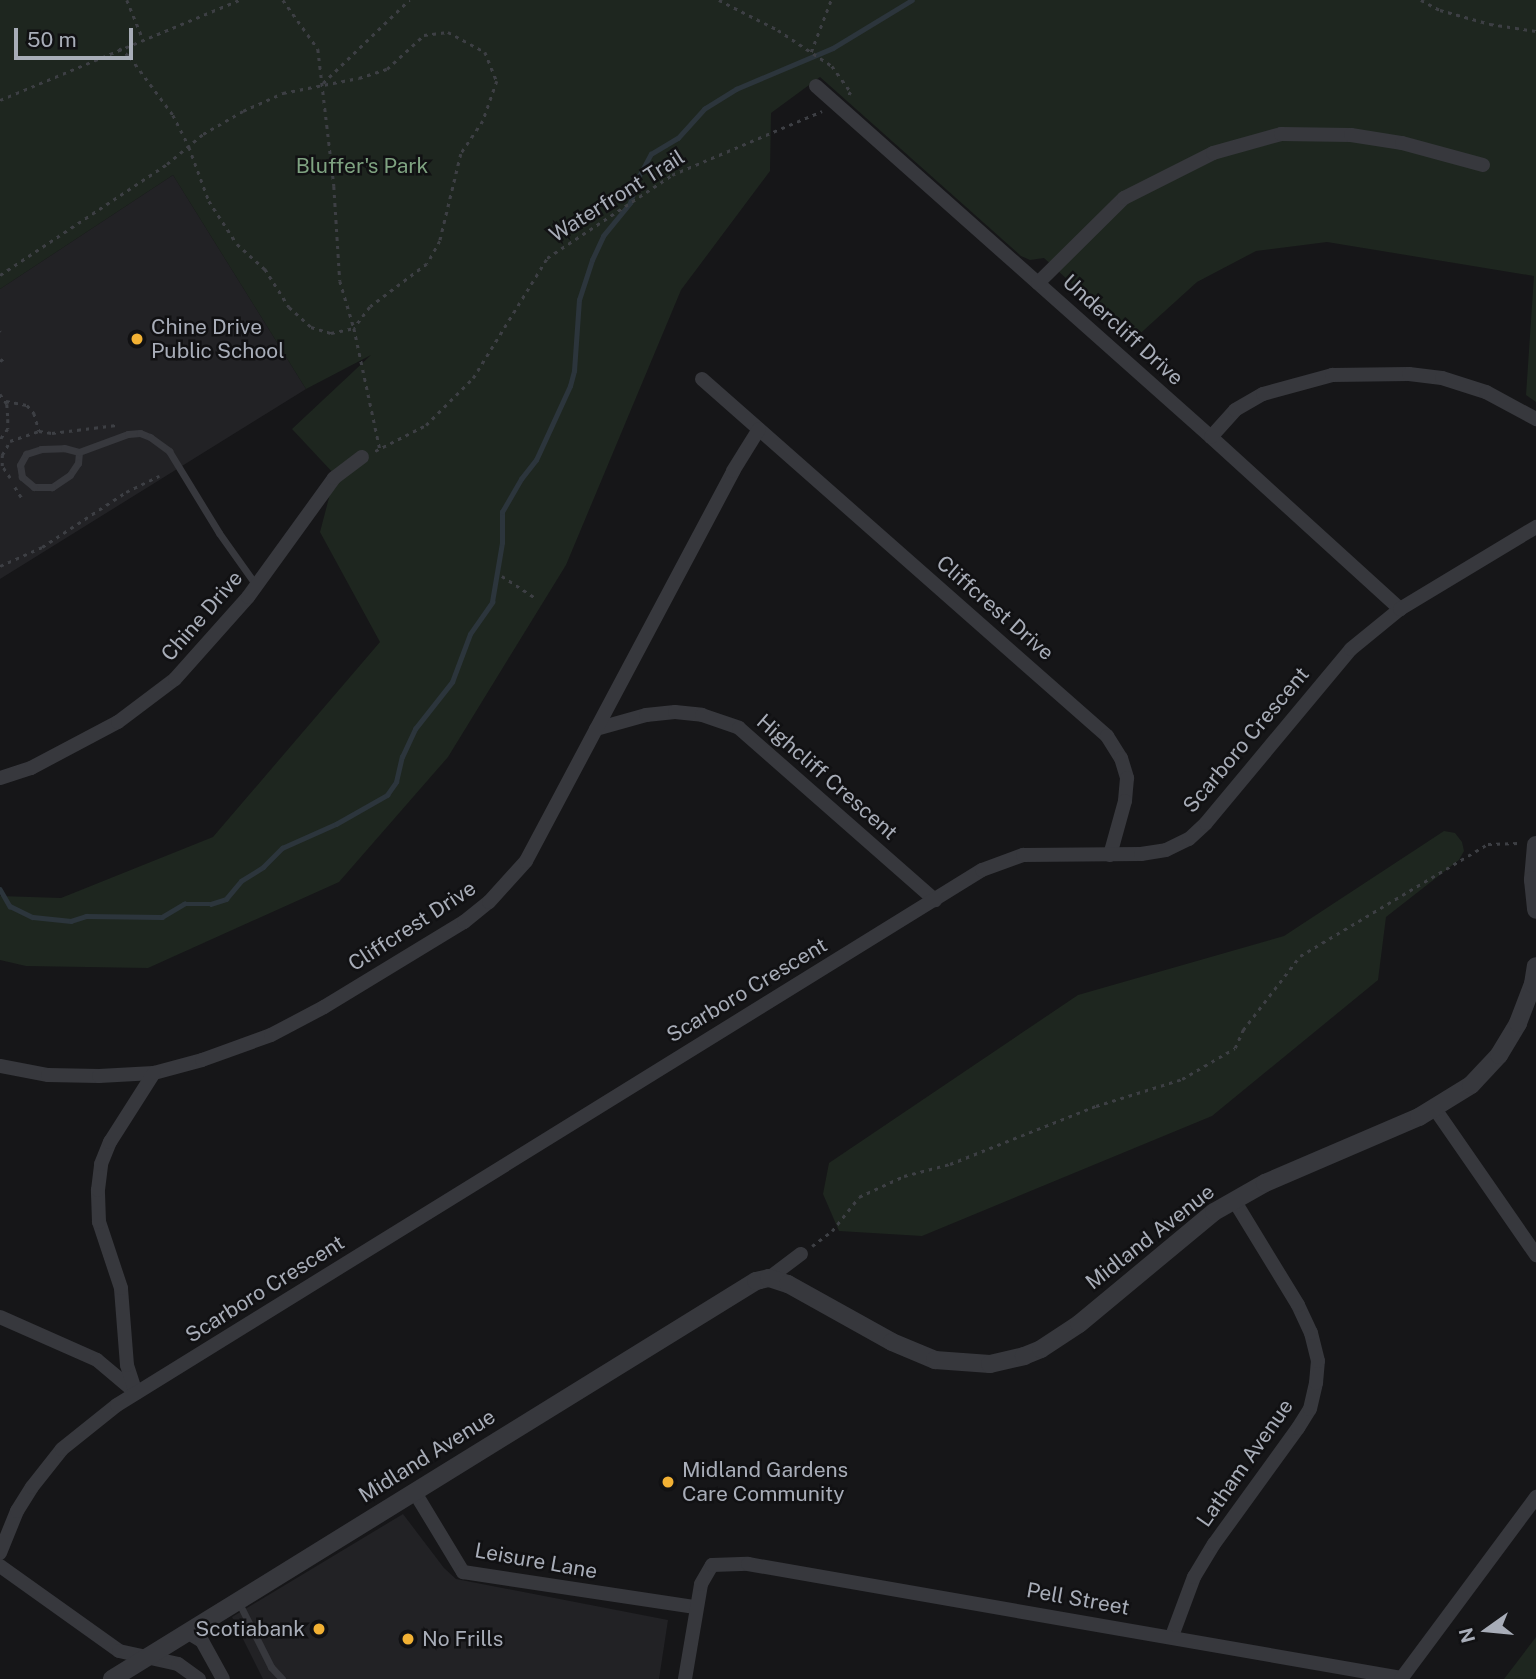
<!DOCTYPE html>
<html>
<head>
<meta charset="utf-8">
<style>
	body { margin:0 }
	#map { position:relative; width:1536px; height:1679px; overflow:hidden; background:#161618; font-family:"Public Sans",sans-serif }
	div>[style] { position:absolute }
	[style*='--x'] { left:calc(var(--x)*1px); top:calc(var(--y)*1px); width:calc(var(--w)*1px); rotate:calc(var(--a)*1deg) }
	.built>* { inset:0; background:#222225 }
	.green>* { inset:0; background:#1e261f }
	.stream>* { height:4.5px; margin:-2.25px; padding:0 2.25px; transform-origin:2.25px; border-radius:2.25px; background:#2c353c }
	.path>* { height:2.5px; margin-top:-1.25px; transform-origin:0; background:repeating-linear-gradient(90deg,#3d3f44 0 3.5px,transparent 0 8.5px) }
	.service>* { height:7px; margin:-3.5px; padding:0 3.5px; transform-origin:3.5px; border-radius:3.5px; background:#37383d }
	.minor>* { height:14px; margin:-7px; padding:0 7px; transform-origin:7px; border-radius:7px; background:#37383d }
	.tertiary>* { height:18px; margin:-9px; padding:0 9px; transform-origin:9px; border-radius:9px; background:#37383d }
	.dots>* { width:19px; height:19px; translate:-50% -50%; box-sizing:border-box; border:4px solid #111113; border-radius:50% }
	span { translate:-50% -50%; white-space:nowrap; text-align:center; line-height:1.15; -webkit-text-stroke:5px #111113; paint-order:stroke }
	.park-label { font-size:21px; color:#7fa381 }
	.street-label { font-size:21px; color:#a8adb8 }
	.poi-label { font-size:21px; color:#a8adb8 }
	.left { translate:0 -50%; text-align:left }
	.right { translate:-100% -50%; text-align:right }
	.north { position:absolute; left:1452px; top:1595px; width:70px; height:70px; -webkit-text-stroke:5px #111113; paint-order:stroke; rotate:255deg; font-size:19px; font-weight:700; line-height:28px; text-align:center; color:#a8adb8 }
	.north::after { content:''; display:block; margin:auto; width:24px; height:32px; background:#a8adb8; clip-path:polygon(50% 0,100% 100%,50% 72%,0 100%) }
	.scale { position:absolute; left:14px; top:28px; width:119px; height:32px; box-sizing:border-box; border:4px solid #a8adb8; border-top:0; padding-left:9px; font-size:21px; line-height:24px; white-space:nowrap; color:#a8adb8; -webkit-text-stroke:5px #111113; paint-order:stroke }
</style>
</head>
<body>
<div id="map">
	<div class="built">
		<div style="clip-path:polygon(173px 175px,306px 389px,0 579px,0 289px)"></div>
		<div style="clip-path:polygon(403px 1514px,444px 1568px,456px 1579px,668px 1620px,659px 1679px,263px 1679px,232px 1617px)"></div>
	</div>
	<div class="green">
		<div style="clip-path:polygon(0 0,1536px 0,1536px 402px,1526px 395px,1534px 276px,1327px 242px,1256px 251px,1197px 282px,1133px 340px,1044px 258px,1030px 260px,1021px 256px,820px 77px,771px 113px,770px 171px,681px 290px,566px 565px,448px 757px,339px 882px,148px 968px,26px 966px,0 960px,0 896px,61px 898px,213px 837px,380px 642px,320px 532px,335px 475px,292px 429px,371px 355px,306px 389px,173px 175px,0 289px)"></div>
		<div style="clip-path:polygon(1444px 831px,1455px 833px,1462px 842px,1464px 851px,1459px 860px,1386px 917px,1378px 980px,1212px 1116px,922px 1236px,839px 1231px,823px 1194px,829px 1163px,1078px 995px,1284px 936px)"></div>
		<div style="clip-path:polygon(1536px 1637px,1536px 1679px,1504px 1679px)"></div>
	</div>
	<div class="stream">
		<div style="--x:0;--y:889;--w:20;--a:60"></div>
		<div style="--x:10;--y:906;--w:25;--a:26"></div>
		<div style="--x:33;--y:917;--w:38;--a:6"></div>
		<div style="--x:71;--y:921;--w:16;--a:-18"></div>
		<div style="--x:86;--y:916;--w:76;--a:0.8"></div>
		<div style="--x:162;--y:917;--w:26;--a:-31"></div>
		<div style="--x:184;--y:904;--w:27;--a:0"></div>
		<div style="--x:211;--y:904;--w:16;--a:-18"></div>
		<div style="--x:226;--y:899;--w:23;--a:-50"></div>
		<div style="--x:241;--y:881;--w:26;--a:-32"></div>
		<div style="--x:263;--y:867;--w:27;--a:-45"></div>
		<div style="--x:282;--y:848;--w:59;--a:-24"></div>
		<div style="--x:336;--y:824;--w:59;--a:-29.6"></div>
		<div style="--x:387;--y:795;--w:16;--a:-55"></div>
		<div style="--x:396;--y:782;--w:26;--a:-77"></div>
		<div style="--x:402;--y:757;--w:31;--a:-65"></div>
		<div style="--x:415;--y:729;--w:60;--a:-51.8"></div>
		<div style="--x:452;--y:682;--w:51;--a:-69.4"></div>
		<div style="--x:470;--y:634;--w:39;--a:-55"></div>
		<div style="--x:492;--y:602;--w:60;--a:-80.4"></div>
		<div style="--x:502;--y:543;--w:31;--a:-90"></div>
		<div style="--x:502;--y:512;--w:38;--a:-60"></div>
		<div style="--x:521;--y:479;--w:24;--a:-52"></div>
		<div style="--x:536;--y:460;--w:81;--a:-65.3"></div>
		<div style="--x:570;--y:386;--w:16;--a:-75"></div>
		<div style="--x:574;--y:371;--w:71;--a:-86"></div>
		<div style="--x:579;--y:300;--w:42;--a:-72"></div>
		<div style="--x:592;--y:260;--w:26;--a:-65"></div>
		<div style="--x:603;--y:236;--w:43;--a:-50.7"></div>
		<div style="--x:630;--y:203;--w:26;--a:-72"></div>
		<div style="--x:638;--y:178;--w:27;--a:-62"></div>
		<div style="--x:651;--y:154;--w:31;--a:-31"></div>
		<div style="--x:678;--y:138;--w:39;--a:-48"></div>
		<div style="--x:704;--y:109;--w:38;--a:-32"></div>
		<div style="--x:736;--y:89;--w:105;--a:-22.9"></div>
		<div style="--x:833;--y:48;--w:92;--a:-31.3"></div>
	</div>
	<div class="path">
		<div style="--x:127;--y:0;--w:42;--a:67.7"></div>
		<div style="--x:283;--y:0;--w:60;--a:54.5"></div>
		<div style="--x:318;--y:49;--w:138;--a:83.3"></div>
		<div style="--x:334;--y:186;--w:95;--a:86.4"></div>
		<div style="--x:340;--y:281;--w:49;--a:73.4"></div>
		<div style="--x:719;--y:0;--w:66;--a:27"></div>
		<div style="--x:778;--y:30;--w:65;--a:33.7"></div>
		<div style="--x:832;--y:66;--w:32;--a:54"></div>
		<div style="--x:851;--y:92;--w:4;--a:124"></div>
		<div style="--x:1421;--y:0;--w:21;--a:28"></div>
		<div style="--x:1440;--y:10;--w:52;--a:15.6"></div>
		<div style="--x:1490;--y:24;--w:47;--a:8.7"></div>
		<div style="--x:119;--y:48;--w:14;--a:39"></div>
		<div style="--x:130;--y:57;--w:72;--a:53.4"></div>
		<div style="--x:173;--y:115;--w:36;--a:63"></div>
		<div style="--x:189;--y:147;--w:58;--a:69.7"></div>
		<div style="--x:209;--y:201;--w:51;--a:56.9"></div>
		<div style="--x:237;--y:244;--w:38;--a:42"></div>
		<div style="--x:265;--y:269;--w:45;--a:57.7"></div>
		<div style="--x:289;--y:307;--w:30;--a:42"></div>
		<div style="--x:311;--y:327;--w:21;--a:17"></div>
		<div style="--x:331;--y:333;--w:24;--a:-12"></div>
		<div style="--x:354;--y:328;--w:124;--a:77.9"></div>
		<div style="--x:811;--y:52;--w:56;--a:-69"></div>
		<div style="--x:323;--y:83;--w:120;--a:-44"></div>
		<div style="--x:0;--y:100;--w:259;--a:-22.7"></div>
		<div style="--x:0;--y:275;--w:201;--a:-33.6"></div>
		<div style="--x:167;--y:164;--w:47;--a:-39.8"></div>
		<div style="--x:203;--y:134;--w:46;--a:-29.9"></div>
		<div style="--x:243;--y:111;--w:44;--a:-24.2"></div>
		<div style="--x:283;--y:93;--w:77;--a:-11.2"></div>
		<div style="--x:359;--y:78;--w:29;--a:-18"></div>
		<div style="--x:387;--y:69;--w:50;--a:-42.6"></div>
		<div style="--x:424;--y:35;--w:24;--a:-7"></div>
		<div style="--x:448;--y:32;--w:42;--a:28.4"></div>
		<div style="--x:485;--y:52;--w:31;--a:68"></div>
		<div style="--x:497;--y:81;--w:42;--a:109.3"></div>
		<div style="--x:483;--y:121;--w:40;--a:124"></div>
		<div style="--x:461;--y:154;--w:89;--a:103.6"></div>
		<div style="--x:440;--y:241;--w:26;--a:119"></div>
		<div style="--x:427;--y:264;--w:71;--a:143"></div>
		<div style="--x:370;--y:307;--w:26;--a:127"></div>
		<div style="--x:0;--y:331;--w:1;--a:45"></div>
		<div style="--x:0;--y:361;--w:5;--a:-37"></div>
		<div style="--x:0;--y:394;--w:12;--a:55"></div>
		<div style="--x:7;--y:404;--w:15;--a:86"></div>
		<div style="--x:8;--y:419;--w:10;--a:90"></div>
		<div style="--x:8;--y:429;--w:14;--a:126"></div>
		<div style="--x:6;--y:401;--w:21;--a:11"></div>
		<div style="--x:27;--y:405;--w:11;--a:49"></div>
		<div style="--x:34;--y:413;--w:19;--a:74"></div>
		<div style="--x:375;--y:451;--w:57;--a:-27"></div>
		<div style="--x:426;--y:425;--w:66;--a:-45"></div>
		<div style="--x:473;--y:378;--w:141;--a:-58.3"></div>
		<div style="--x:547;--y:258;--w:150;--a:-33.6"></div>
		<div style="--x:672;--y:175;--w:163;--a:-23.1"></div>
		<div style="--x:10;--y:478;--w:14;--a:-124"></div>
		<div style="--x:2;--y:466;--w:11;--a:-90"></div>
		<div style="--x:2;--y:455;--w:16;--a:-60"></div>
		<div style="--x:10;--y:441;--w:31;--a:-19"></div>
		<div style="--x:39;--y:431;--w:13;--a:9"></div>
		<div style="--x:52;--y:433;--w:65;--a:-7"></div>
		<div style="--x:15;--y:487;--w:13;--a:58"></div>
		<div style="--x:0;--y:566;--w:46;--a:-24.3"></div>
		<div style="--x:42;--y:547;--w:100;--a:-33.2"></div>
		<div style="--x:126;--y:492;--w:37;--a:-26"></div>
		<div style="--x:502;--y:576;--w:42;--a:33.3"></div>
		<div style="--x:812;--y:1246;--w:25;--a:-37"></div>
		<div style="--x:832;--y:1231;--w:43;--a:-51.5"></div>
		<div style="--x:859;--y:1197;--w:50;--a:-25"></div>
		<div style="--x:904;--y:1176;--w:48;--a:-14.6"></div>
		<div style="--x:950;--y:1164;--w:157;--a:-21.7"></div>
		<div style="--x:1096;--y:1106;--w:90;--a:-17.4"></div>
		<div style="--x:1182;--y:1079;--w:61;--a:-30.3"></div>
		<div style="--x:1235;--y:1048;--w:20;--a:-66"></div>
		<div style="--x:1243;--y:1030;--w:93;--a:-52.4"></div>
		<div style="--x:1300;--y:956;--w:219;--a:-30.8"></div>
		<div style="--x:1488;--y:844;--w:31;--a:-2"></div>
	</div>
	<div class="service">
		<div style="--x:79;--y:452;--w:11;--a:95"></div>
		<div style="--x:78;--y:463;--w:14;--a:124"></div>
		<div style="--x:70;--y:475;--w:22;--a:146"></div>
		<div style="--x:52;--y:487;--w:18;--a:180"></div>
		<div style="--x:34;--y:487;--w:16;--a:-140"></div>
		<div style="--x:22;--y:477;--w:12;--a:-99"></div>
		<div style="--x:20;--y:465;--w:13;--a:-61"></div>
		<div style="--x:26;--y:454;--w:16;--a:-18"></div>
		<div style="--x:41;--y:449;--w:23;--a:-2"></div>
		<div style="--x:64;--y:448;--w:16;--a:15"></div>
		<div style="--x:79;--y:452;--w:52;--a:-20.2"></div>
		<div style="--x:128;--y:434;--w:12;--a:-5"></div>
		<div style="--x:140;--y:433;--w:11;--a:22"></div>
		<div style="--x:150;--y:437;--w:24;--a:36"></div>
		<div style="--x:169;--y:451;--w:96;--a:58.6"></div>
		<div style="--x:219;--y:533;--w:64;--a:54.6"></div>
		<div style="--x:238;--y:1601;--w:74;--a:63.4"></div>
		<div style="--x:271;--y:1667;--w:16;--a:47"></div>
	</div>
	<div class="minor">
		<div style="--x:816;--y:86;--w:528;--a:41.62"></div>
		<div style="--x:1211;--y:437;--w:256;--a:42.3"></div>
		<div style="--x:1038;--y:283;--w:121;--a:-44.7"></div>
		<div style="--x:1124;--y:198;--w:100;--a:-26.8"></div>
		<div style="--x:1213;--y:153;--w:71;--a:-15.6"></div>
		<div style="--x:1281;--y:134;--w:70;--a:0.8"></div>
		<div style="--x:1351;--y:135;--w:52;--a:8.9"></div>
		<div style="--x:1402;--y:143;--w:84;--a:15.2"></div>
		<div style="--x:702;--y:379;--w:540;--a:41.4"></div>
		<div style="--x:1107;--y:736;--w:26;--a:58"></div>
		<div style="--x:1121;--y:758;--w:21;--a:73"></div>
		<div style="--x:1127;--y:778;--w:23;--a:95"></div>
		<div style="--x:1125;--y:801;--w:56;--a:105.5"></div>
		<div style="--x:1211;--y:437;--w:36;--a:-48"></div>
		<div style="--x:1235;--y:410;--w:32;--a:-30"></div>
		<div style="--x:1263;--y:394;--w:72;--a:-15.4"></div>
		<div style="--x:1332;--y:375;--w:77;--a:-0.7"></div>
		<div style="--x:1409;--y:374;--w:33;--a:7"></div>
		<div style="--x:1442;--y:378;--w:46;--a:17.7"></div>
		<div style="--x:1486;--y:392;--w:57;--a:28.4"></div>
		<div style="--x:596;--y:729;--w:52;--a:-15.6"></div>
		<div style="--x:646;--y:715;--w:29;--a:-6"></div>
		<div style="--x:675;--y:712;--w:27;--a:6"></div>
		<div style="--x:702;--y:715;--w:39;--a:19"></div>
		<div style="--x:739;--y:728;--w:261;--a:41.3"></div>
		<div style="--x:0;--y:778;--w:33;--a:-18"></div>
		<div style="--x:31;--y:768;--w:98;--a:-27.9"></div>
		<div style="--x:118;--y:722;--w:71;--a:-37"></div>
		<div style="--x:175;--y:679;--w:110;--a:-48.3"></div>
		<div style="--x:248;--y:597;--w:147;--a:-54.1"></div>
		<div style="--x:334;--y:478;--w:35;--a:-37"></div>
		<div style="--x:0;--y:1066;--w:49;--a:10.6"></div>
		<div style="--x:48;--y:1075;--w:51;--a:1.1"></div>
		<div style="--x:99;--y:1076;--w:55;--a:-3.1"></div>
		<div style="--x:154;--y:1073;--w:50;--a:-15.2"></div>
		<div style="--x:202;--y:1060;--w:73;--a:-19.9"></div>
		<div style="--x:271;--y:1035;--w:60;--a:-27.8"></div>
		<div style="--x:324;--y:1007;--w:164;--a:-31.3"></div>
		<div style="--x:464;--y:922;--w:32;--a:-39"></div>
		<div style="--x:489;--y:902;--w:55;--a:-47.9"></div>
		<div style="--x:526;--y:861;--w:442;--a:-62"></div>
		<div style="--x:733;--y:471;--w:49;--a:-58.2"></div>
		<div style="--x:1435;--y:1109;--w:178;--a:55.3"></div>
		<div style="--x:769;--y:1278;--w:40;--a:-37"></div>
		<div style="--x:0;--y:1317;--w:106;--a:23.9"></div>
		<div style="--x:97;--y:1360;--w:50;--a:40.1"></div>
		<div style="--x:136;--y:1393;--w:29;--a:-108"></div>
		<div style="--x:127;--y:1365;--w:77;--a:-94.5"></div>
		<div style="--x:121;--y:1288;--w:70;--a:-108.4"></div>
		<div style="--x:99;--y:1222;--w:32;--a:-92"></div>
		<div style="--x:98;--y:1190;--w:26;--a:-83"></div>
		<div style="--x:101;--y:1164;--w:24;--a:-68"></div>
		<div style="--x:110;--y:1142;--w:82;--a:-57.5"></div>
		<div style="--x:414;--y:1491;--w:95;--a:58.8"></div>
		<div style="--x:463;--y:1572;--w:235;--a:8.6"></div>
		<div style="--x:0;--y:1553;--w:45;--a:-68"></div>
		<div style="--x:17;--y:1511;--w:28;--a:-58"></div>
		<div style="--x:32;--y:1487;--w:48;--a:-51.7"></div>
		<div style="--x:62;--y:1449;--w:70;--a:-38.7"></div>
		<div style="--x:117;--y:1405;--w:1017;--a:-31.74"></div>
		<div style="--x:982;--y:870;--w:44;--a:-20.1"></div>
		<div style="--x:1023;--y:855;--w:118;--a:-0.5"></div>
		<div style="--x:1141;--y:854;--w:25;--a:-9"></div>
		<div style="--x:1166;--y:850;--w:25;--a:-26"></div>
		<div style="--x:1189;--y:839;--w:23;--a:-43"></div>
		<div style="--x:1206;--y:823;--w:226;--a:-50.2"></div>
		<div style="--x:1351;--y:649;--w:63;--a:-39.2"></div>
		<div style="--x:1400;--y:609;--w:159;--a:-31.1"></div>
		<div style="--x:0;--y:1566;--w:146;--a:35.5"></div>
		<div style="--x:119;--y:1651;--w:60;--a:12.4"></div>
		<div style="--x:178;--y:1664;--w:26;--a:36"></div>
		<div style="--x:187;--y:1632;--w:17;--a:31"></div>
		<div style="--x:202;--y:1641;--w:43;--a:61.1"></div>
		<div style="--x:1172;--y:1636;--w:63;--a:-69.6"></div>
		<div style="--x:1194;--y:1577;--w:39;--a:-59"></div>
		<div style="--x:1214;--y:1544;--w:143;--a:-54.1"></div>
		<div style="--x:1298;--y:1428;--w:22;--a:-58"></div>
		<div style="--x:1310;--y:1409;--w:27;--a:-77"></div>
		<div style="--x:1316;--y:1383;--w:22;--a:-85"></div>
		<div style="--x:1318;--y:1361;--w:29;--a:-104"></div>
		<div style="--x:1311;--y:1333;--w:31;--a:-115"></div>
		<div style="--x:1298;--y:1305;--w:123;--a:-121.4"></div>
		<div style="--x:685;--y:1679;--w:96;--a:-80.4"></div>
		<div style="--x:701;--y:1584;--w:22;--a:-60"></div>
		<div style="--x:712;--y:1565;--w:36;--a:-2"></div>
		<div style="--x:748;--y:1564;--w:663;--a:9.9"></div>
		<div style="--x:1401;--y:1679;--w:227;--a:-53.4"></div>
	</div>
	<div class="tertiary">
		<div style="--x:1536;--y:845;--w:35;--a:95"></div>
		<div style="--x:1533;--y:880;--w:30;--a:84"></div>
		<div style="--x:112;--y:1679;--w:757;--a:-31.72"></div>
		<div style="--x:756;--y:1281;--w:13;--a:-13"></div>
		<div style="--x:769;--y:1278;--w:20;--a:18"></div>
		<div style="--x:788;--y:1284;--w:119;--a:29.1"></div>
		<div style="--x:892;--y:1342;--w:47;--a:22.7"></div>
		<div style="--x:935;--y:1360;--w:55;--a:4.2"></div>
		<div style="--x:990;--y:1364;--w:35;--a:-13"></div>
		<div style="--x:1024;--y:1356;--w:18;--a:-22"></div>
		<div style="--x:1041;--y:1349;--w:45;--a:-33.3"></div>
		<div style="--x:1079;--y:1324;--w:175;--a:-39.7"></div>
		<div style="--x:1214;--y:1212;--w:59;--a:-29.6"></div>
		<div style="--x:1265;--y:1183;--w:168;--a:-23.2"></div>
		<div style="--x:1419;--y:1117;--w:61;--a:-31.6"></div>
		<div style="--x:1471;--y:1085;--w:41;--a:-47"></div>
		<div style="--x:1499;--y:1055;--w:37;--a:-59"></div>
		<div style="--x:1518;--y:1023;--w:42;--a:-69"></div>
		<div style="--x:1533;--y:984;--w:18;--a:-81"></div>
	</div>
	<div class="dots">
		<div style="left:137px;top:339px;background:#f2b134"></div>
		<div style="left:668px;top:1482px;background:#f2b134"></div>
		<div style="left:319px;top:1629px;background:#f2b134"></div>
		<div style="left:408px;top:1639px;background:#f2b134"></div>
	</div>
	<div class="park-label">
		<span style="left:362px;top:166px">Bluffer's Park</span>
	</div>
	<div class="street-label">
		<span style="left:617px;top:196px;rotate:-32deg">Waterfront Trail</span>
		<span style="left:1123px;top:330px;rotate:42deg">Undercliff Drive</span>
		<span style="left:995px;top:608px;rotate:41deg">Cliffcrest Drive</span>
		<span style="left:202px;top:616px;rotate:-49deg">Chine Drive</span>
		<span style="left:1246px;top:740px;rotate:-50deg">Scarboro Crescent</span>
		<span style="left:827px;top:777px;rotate:41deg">Highcliff Crescent</span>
		<span style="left:412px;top:926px;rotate:-33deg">Cliffcrest Drive</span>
		<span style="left:747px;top:990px;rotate:-31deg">Scarboro Crescent</span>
		<span style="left:1150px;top:1237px;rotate:-38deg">Midland Avenue</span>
		<span style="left:265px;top:1289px;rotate:-32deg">Scarboro Crescent</span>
		<span style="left:427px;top:1456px;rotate:-32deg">Midland Avenue</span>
		<span style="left:1245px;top:1463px;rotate:-55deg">Latham Avenue</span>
		<span style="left:536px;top:1561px;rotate:10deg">Leisure Lane</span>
		<span style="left:1078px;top:1599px;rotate:10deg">Pell Street</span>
	</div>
	<div class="poi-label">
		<span class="left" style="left:151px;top:339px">Chine Drive<br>Public School</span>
		<span class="left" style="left:682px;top:1482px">Midland Gardens<br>Care Community</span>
		<span class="right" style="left:305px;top:1629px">Scotiabank</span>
		<span class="left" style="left:422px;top:1639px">No Frills</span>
	</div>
	<div class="north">N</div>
	<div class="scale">50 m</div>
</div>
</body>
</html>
